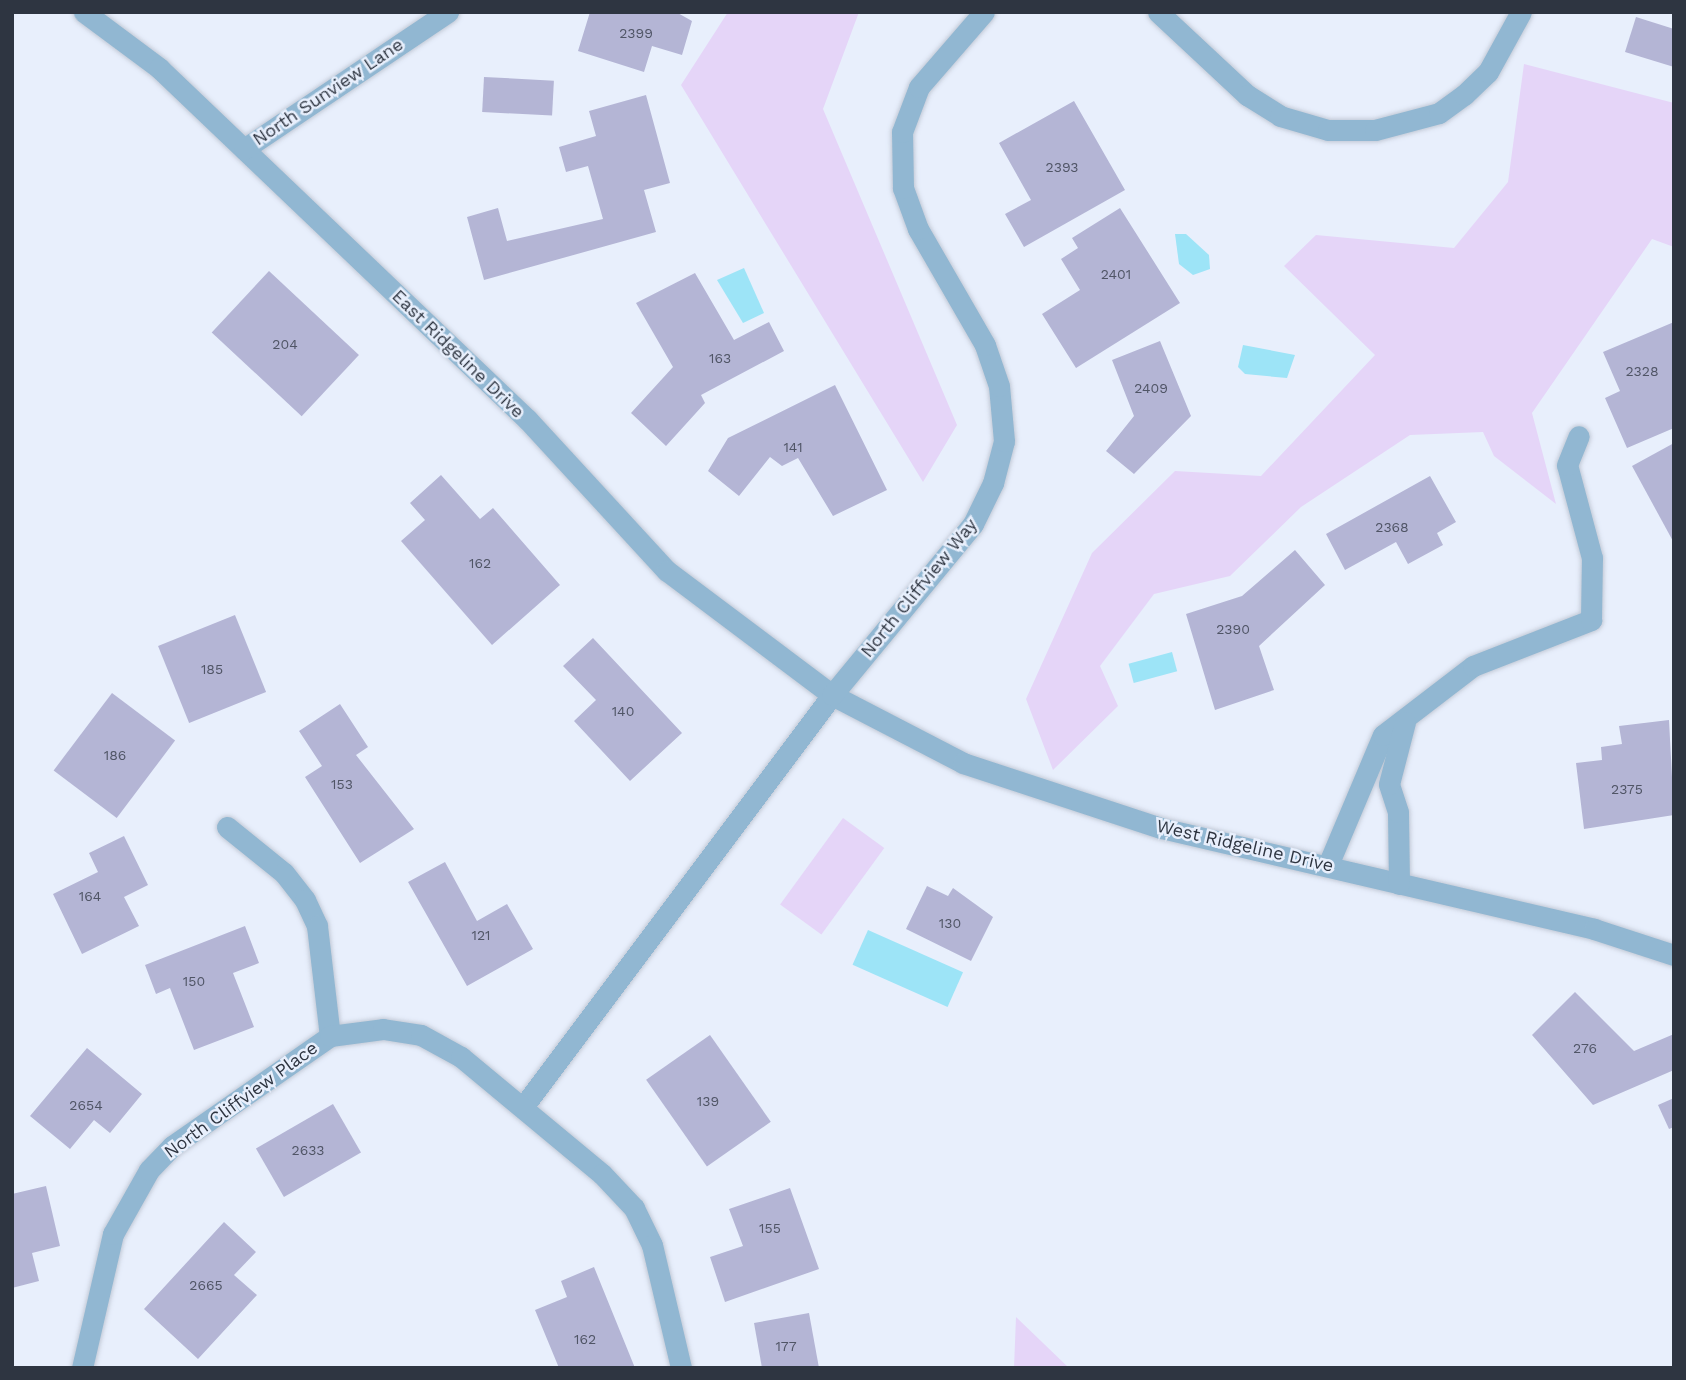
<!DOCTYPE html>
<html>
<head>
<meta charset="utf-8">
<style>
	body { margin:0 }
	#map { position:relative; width:1686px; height:1380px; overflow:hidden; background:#e8effc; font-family:"Work Sans",sans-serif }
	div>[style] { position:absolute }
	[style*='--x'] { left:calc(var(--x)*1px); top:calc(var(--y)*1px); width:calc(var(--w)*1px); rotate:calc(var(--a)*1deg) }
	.green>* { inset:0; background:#e5d5f8; transform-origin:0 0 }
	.water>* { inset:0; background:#9de4f7; transform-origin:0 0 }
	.building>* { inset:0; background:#b4b5d5; transform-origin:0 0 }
	.roads { filter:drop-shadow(0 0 2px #c3cad7) drop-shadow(0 0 2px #c3cad7) }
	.minor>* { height:21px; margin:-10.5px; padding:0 10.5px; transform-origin:10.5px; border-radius:10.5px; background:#91b7d2 }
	span { translate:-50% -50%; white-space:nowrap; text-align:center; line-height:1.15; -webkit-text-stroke:5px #e8effc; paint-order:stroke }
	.number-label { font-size:14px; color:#505566 }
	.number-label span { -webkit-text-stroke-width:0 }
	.street-label { font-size:18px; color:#2e3541 }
	.frame { position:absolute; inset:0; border:14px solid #2e3541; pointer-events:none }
</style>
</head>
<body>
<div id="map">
	<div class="green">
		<div style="clip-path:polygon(728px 12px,859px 12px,823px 109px,957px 425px,923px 482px,681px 85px)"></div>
		<div style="clip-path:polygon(1524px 64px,1674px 103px,1674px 247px,1652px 239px,1532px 413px,1556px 504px,1494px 456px,1483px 432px,1410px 435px,1301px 507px,1230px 576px,1154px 594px,1100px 666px,1118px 706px,1053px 770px,1026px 699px,1092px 553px,1175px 471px,1261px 476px,1375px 355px,1284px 266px,1316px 235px,1454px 248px,1508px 182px)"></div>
		<div style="left:843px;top:818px;width:51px;height:107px;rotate:36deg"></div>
		<div style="clip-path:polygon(1016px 1317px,1069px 1368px,1014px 1368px)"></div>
	</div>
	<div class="water">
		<div style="clip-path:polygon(1175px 234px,1186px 234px,1209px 255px,1210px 269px,1193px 275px,1179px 264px)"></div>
		<div style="clip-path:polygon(744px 268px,764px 313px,743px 323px,717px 280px)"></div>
		<div style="clip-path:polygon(1243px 345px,1295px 355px,1287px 378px,1245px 374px,1238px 367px)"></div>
		<div style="left:1172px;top:652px;width:20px;height:45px;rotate:75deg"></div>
		<div style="left:868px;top:930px;width:104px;height:38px;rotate:24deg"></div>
	</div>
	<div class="building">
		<div style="clip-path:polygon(590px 12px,676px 12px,692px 21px,682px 55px,652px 46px,644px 72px,578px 51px)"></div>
		<div style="clip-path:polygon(1636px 17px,1674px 29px,1674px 67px,1625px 52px)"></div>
		<div style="left:484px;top:77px;width:70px;height:35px;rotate:3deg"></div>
		<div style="clip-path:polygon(646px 95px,670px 183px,644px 190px,656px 232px,484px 280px,467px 217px,498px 208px,507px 241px,603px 219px,588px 166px,566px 172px,559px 147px,596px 136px,589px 111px)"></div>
		<div style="clip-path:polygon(1074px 101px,1125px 190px,1024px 247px,1005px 214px,1031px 200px,999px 143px)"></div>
		<div style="clip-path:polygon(1120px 208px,1180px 303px,1076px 368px,1042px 314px,1080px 290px,1061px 259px,1078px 248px,1072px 238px)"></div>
		<div style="left:269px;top:271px;width:123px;height:84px;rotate:43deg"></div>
		<div style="clip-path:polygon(695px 273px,734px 340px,769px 322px,784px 351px,701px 395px,705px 403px,666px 446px,631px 413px,673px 367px,636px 303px)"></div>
		<div style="clip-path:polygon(1674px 322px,1674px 428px,1627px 448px,1605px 398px,1620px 391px,1603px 352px)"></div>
		<div style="clip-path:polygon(1160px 341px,1191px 416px,1134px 474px,1106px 451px,1134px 416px,1112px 360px)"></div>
		<div style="clip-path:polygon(835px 385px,887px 490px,833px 516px,798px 458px,782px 466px,770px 457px,739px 496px,708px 471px,728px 438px)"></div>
		<div style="clip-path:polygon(1674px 443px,1674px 543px,1632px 466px)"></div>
		<div style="clip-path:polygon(441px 475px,480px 519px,493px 508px,560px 585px,492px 645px,401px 541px,425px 520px,410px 503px)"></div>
		<div style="clip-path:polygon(1430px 476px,1456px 522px,1437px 533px,1443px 545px,1408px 564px,1396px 542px,1345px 570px,1326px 534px)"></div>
		<div style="clip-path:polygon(1295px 550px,1325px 585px,1259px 646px,1274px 690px,1215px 710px,1186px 614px,1242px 596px)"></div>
		<div style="left:235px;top:615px;width:83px;height:83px;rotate:68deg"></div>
		<div style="clip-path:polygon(593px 638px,682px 733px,630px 781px,574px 721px,596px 700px,563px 666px)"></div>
		<div style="left:112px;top:693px;width:79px;height:97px;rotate:37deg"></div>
		<div style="clip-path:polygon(340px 704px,368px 747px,356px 755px,414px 829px,360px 863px,305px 777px,322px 766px,299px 731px)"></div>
		<div style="clip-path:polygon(1669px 720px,1674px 815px,1584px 829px,1576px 763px,1602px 760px,1601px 747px,1622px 744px,1619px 726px)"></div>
		<div style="clip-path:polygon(124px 836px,148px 885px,124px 897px,139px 926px,82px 954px,53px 894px,98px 872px,89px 853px)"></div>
		<div style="clip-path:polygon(445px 862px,477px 921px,507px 904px,533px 949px,467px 986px,408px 882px)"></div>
		<div style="clip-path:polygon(927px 886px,948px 896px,953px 888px,993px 917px,971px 961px,906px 929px)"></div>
		<div style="clip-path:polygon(245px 926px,259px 963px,233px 973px,254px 1027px,194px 1050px,170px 988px,156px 994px,145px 965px)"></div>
		<div style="clip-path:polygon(1575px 992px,1634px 1051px,1674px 1034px,1674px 1070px,1593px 1105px,1532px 1035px)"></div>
		<div style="left:710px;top:1035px;width:106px;height:78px;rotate:55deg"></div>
		<div style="clip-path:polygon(87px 1048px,142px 1094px,110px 1133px,94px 1120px,70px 1149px,30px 1116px)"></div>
		<div style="clip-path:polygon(1674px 1098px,1674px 1127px,1669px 1129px,1658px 1105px)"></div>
		<div style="left:333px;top:1104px;width:56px;height:89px;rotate:60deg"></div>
		<div style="clip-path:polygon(46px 1186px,60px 1246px,32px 1253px,39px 1281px,12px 1288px,12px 1194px)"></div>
		<div style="clip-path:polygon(790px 1188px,819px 1269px,725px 1302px,710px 1257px,743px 1246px,729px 1209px)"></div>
		<div style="clip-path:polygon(224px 1222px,256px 1252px,234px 1275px,257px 1295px,198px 1359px,144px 1309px)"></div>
		<div style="clip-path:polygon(594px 1267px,635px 1368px,559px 1368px,535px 1310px,567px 1297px,561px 1281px)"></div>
		<div style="clip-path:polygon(809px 1313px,819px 1368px,762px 1368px,754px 1323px)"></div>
	</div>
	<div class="roads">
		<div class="minor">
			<div style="--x:84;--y:12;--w:94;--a:36.7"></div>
			<div style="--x:159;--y:68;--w:510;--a:43.65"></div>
			<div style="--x:528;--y:420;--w:205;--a:47.4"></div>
			<div style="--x:667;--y:571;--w:206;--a:36.9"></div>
			<div style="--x:832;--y:695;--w:148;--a:27.4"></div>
			<div style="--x:963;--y:763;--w:208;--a:18.2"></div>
			<div style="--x:1161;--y:828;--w:445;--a:13.1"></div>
			<div style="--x:1594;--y:929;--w:84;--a:18"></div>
			<div style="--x:1158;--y:12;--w:122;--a:43"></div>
			<div style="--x:1247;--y:95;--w:39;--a:32"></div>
			<div style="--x:1280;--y:116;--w:50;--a:16.3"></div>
			<div style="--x:1328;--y:130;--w:47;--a:0"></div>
			<div style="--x:1375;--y:130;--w:66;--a:-14.9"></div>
			<div style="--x:1439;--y:113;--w:31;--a:-36"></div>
			<div style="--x:1464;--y:95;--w:33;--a:-44"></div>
			<div style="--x:1488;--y:72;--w:68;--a:-61.2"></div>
			<div style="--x:244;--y:149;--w:246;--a:-33.9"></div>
			<div style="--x:227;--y:827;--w:73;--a:38.9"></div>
			<div style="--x:284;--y:873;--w:34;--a:52"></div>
			<div style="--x:305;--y:900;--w:29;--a:65"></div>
			<div style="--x:317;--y:926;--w:111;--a:83.3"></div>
			<div style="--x:1328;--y:865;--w:141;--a:-67.1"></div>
			<div style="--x:1383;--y:735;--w:113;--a:-37.5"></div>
			<div style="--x:1473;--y:666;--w:127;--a:-21.3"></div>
			<div style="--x:1591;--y:620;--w:62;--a:-89.1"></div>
			<div style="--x:1592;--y:558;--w:96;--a:-105"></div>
			<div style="--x:1567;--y:465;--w:31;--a:-68"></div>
			<div style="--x:1399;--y:884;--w:72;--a:-90.8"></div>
			<div style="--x:1398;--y:812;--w:29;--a:-108"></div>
			<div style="--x:1389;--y:784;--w:64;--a:-75.5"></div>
			<div style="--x:523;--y:1107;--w:515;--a:-53.13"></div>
			<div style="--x:832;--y:695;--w:222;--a:-50.5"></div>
			<div style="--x:973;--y:524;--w:46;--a:-64"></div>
			<div style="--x:993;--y:483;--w:43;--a:-75.3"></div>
			<div style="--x:1004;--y:441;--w:55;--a:-95.2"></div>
			<div style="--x:999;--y:386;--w:43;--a:-108.9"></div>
			<div style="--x:985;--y:345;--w:134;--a:-120"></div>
			<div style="--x:918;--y:229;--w:44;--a:-110.1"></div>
			<div style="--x:903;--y:188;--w:56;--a:-91"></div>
			<div style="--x:902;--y:132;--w:48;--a:-69.3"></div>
			<div style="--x:919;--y:87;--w:99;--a:-49.1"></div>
			<div style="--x:82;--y:1368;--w:138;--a:-77"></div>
			<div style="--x:113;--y:1234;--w:73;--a:-60.6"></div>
			<div style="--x:149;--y:1170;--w:33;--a:-46"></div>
			<div style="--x:172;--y:1146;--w:193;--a:-34.8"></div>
			<div style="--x:330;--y:1036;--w:53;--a:-7.5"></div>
			<div style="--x:383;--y:1029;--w:38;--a:9"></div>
			<div style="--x:421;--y:1035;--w:46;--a:28.8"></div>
			<div style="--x:461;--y:1057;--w:183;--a:39.7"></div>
			<div style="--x:602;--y:1174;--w:47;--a:46.7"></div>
			<div style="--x:634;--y:1208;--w:41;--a:64.1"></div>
			<div style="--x:652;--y:1245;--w:126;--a:76.7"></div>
		</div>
	</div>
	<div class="number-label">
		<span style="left:636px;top:33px">2399</span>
		<span style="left:1062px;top:167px">2393</span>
		<span style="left:1116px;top:274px">2401</span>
		<span style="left:285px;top:344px">204</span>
		<span style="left:720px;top:358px">163</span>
		<span style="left:1642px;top:371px">2328</span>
		<span style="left:1151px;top:388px">2409</span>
		<span style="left:793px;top:447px">141</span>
		<span style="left:1392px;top:527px">2368</span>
		<span style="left:480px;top:563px">162</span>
		<span style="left:1233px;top:629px">2390</span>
		<span style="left:212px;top:669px">185</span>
		<span style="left:623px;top:711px">140</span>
		<span style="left:115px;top:755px">186</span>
		<span style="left:342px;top:784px">153</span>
		<span style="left:1627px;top:789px">2375</span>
		<span style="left:90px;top:896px">164</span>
		<span style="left:950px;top:923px">130</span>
		<span style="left:481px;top:935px">121</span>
		<span style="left:194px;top:981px">150</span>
		<span style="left:1585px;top:1048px">276</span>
		<span style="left:708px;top:1101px">139</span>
		<span style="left:86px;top:1105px">2654</span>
		<span style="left:308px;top:1150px">2633</span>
		<span style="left:770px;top:1228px">155</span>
		<span style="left:206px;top:1285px">2665</span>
		<span style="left:585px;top:1339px">162</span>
		<span style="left:786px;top:1346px">177</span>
	</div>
	<div class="street-label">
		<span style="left:328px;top:92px;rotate:-34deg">North Sunview Lane</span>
		<span style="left:458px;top:354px;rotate:44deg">East Ridgeline Drive</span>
		<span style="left:919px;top:588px;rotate:-51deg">North Cliffview Way</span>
		<span style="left:1245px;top:846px;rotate:13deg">West Ridgeline Drive</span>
		<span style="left:241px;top:1100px;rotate:-36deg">North Cliffview Place</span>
	</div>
	<div class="frame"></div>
</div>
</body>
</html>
